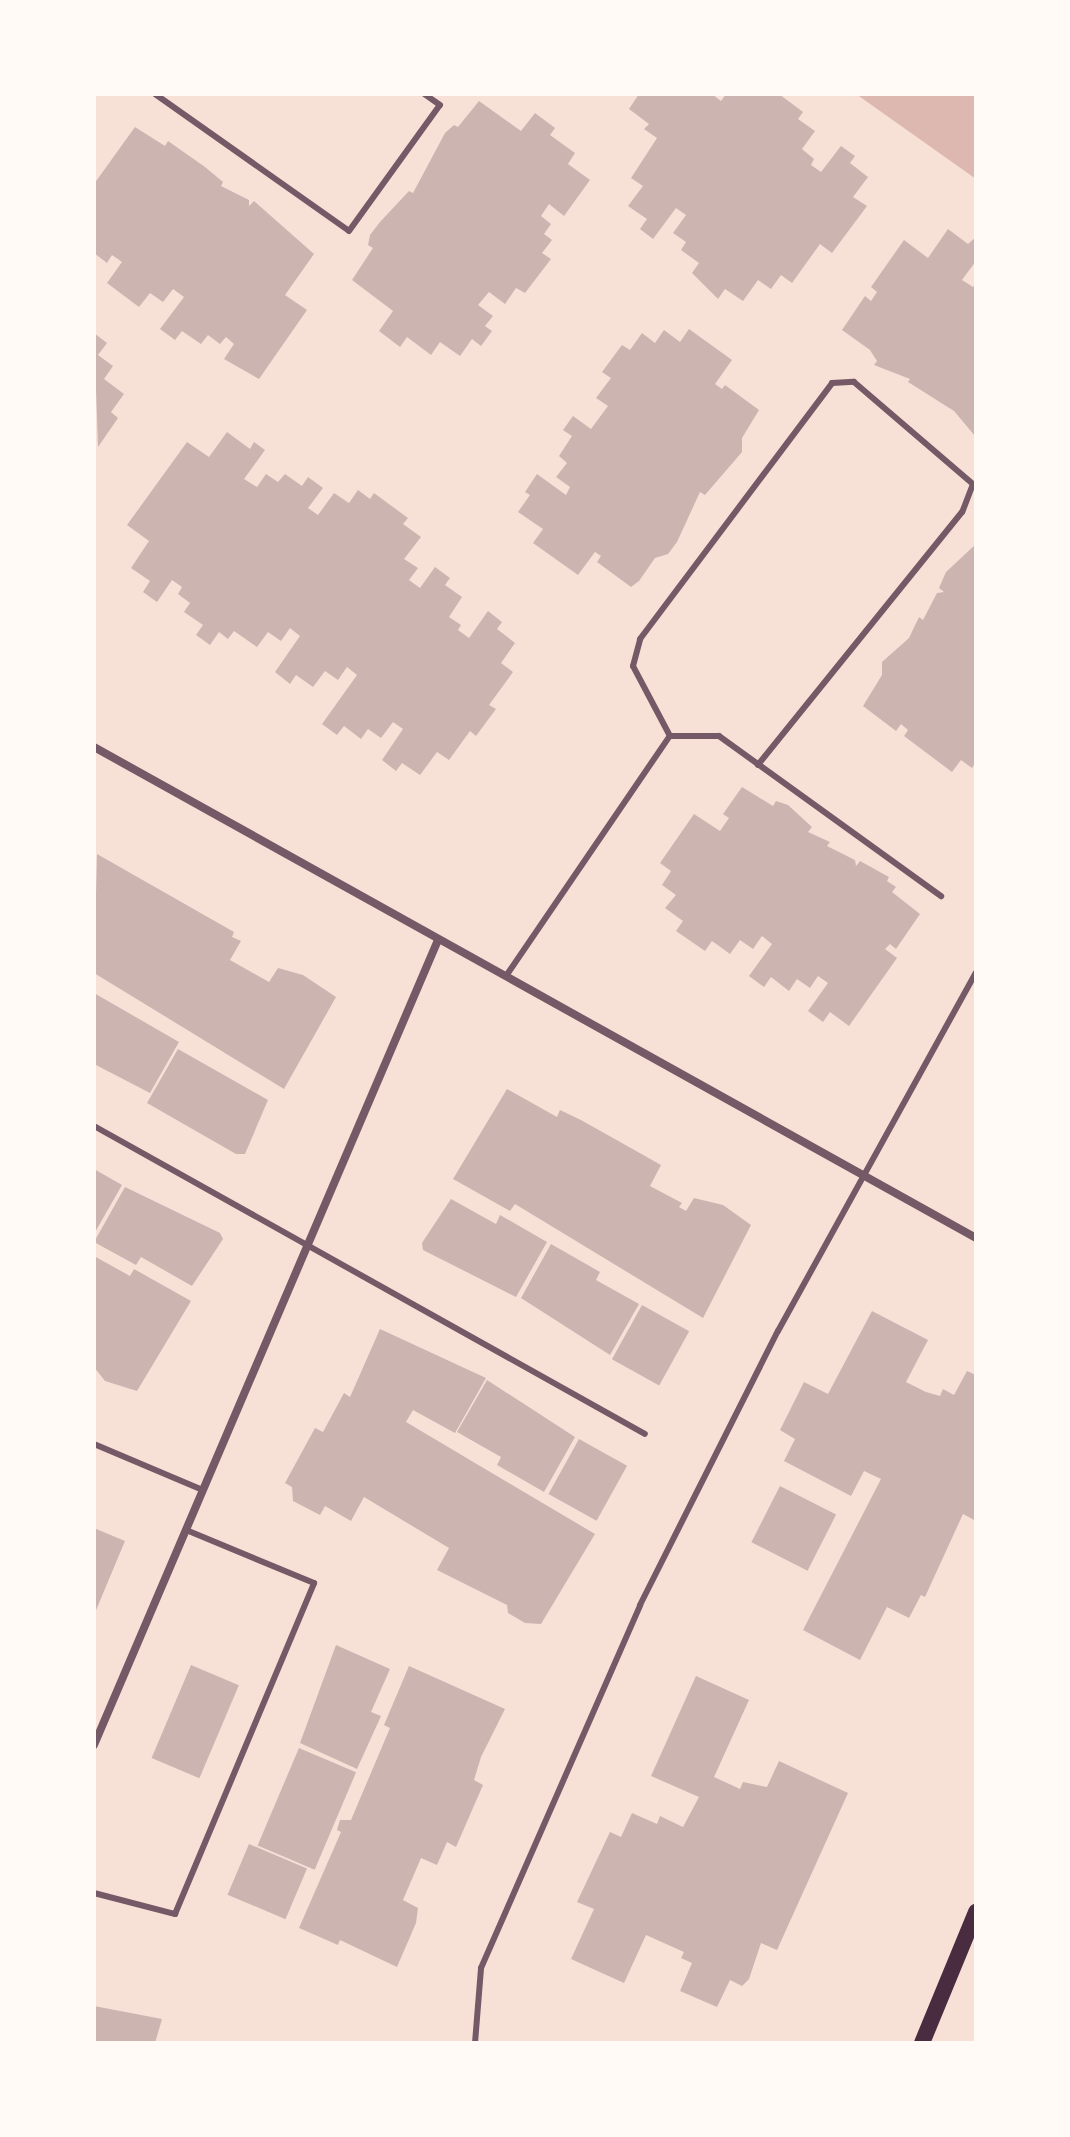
<!DOCTYPE html>
<html>
<head>
<meta charset="utf-8">
<style>
	body { margin:0 }
	#map { position:relative; width:1070px; height:2137px; overflow:hidden; background:#f7e1d7; font-family:Lato,sans-serif }
	div>[style] { position:absolute }
	[style*='--x'] { left:calc(var(--x)*1px); top:calc(var(--y)*1px); width:calc(var(--w)*1px); rotate:calc(var(--a)*1deg) }
	.water>* { inset:0; background:#dcb8b0 }
	.building>* { inset:0; background:#ccb4b1; transform-origin:0 0 }
	.service>* { height:6px; margin:-3px; padding:0 3px; transform-origin:3px; border-radius:3px; background:#755966 }
	.minor>* { height:8px; margin:-4px; padding:0 4px; transform-origin:4px; border-radius:4px; background:#755966 }
	.secondary>* { height:16px; margin:-8px; padding:0 8px; transform-origin:8px; border-radius:8px; background:#4a2c40 }
	span { translate:-50% -50%; white-space:nowrap; text-align:center; line-height:1.15; -webkit-text-stroke:8px #fffaf5; paint-order:stroke }
	.frame { position:absolute; inset:0; border:96px solid #fffaf5; pointer-events:none }
</style>
</head>
<body>
<div id="map">
	<div class="water">
		<div style="clip-path:polygon(856px 94px,976px 94px,976px 179px)"></div>
	</div>
	<div class="building">
		<div style="clip-path:polygon(639px 94px,712px 94px,721px 101px,726px 94px,779px 94px,803px 112px,798px 119px,815px 131px,802px 149px,814px 159px,811px 165px,821px 172px,841px 146px,855px 156px,850px 163px,868px 177px,853px 197px,867px 206px,832px 253px,820px 244px,792px 283px,781px 275px,771px 289px,758px 280px,743px 301px,725px 289px,718px 299px,692px 273px,699px 263px,681px 250px,686px 242px,673px 233px,686px 215px,676px 208px,653px 239px,640px 229px,647px 219px,628px 206px,643px 186px,631px 178px,657px 138px,644px 129px,649px 124px,629px 109px)"></div>
		<div style="clip-path:polygon(479px 101px,521px 131px,535px 113px,555px 128px,550px 135px,575px 153px,568px 164px,590px 180px,564px 216px,549px 204px,541px 216px,551px 224px,544px 234px,552px 240px,542px 253px,551px 259px,525px 293px,516px 288px,505px 304px,489px 292px,478px 305px,493px 316px,485px 326px,492px 331px,481px 346px,472px 339px,460px 356px,440px 342px,431px 355px,407px 337px,400px 347px,379px 331px,393px 311px,352px 280px,373px 248px,368px 245px,370px 235px,380px 222px,409px 191px,413px 193px,445px 133px,454px 125px,458px 127px)"></div>
		<div style="clip-path:polygon(135px 127px,165px 146px,168px 141px,205px 167px,223px 182px,221px 186px,249px 200px,249px 206px,254px 201px,314px 254px,285px 295px,307px 310px,259px 379px,224px 359px,234px 344px,226px 337px,220px 344px,208px 335px,201px 344px,182px 331px,175px 340px,160px 329px,184px 297px,173px 289px,163px 302px,150px 293px,139px 307px,107px 283px,122px 262px,112px 255px,107px 263px,94px 253px,94px 184px)"></div>
		<div style="clip-path:polygon(948px 229px,968px 244px,976px 237px,976px 261px,962px 280px,973px 287px,976px 282px,975px 436px,954px 411px,908px 382px,910px 379px,874px 365px,877px 361px,870px 350px,842px 330px,865px 296px,871px 301px,877px 292px,871px 287px,904px 240px,928px 258px)"></div>
		<div style="clip-path:polygon(689px 329px,732px 360px,715px 384px,722px 389px,725px 385px,759px 410px,742px 438px,742px 452px,705px 495px,700px 492px,677px 542px,668px 554px,655px 558px,639px 581px,631px 587px,597px 562px,601px 556px,595px 552px,578px 575px,533px 543px,543px 529px,518px 512px,530px 495px,525px 492px,537px 474px,566px 495px,570px 487px,556px 477px,567px 463px,559px 456px,572px 436px,563px 430px,573px 416px,591px 429px,608px 406px,596px 398px,611px 378px,602px 372px,622px 345px,630px 350px,642px 333px,655px 343px,664px 330px,680px 342px)"></div>
		<div style="clip-path:polygon(94px 333px,107px 343px,98px 355px,113px 366px,104px 379px,124px 394px,111px 412px,118px 418px,98px 447px)"></div>
		<div style="clip-path:polygon(227px 432px,250px 449px,254px 442px,265px 450px,244px 479px,257px 487px,266px 474px,278px 482px,285px 474px,302px 486px,308px 477px,323px 488px,308px 508px,318px 515px,334px 493px,349px 503px,358px 490px,370px 499px,374px 493px,408px 518px,403px 524px,421px 537px,404px 559px,418px 568px,409px 580px,420px 588px,435px 567px,450px 578px,445px 585px,462px 597px,449px 617px,461px 625px,458px 630px,469px 638px,488px 611px,502px 622px,497px 629px,515px 643px,501px 663px,513px 672px,489px 705px,496px 709px,476px 736px,470px 731px,449px 760px,437px 752px,420px 775px,402px 763px,396px 771px,382px 760px,403px 729px,393px 722px,381px 738px,368px 729px,361px 739px,344px 726px,337px 735px,322px 724px,357px 675px,347px 667px,338px 680px,325px 671px,313px 687px,296px 675px,290px 684px,275px 672px,300px 636px,290px 628px,281px 641px,268px 632px,257px 647px,234px 631px,228px 639px,219px 632px,210px 645px,196px 635px,203px 625px,184px 612px,190px 603px,178px 594px,182px 587px,172px 580px,157px 602px,143px 592px,150px 581px,131px 568px,149px 541px,127px 525px,187px 442px,209px 457px)"></div>
		<div style="clip-path:polygon(976px 544px,976px 762px,972px 768px,961px 760px,952px 772px,904px 736px,908px 730px,901px 724px,896px 731px,863px 706px,882px 675px,882px 662px,909px 638px,919px 617px,923px 620px,937px 593px,944px 592px,939px 588px,946px 572px)"></div>
		<div style="clip-path:polygon(742px 787px,773px 806px,776px 801px,788px 805px,812px 827px,808px 832px,830px 842px,827px 846px,855px 860px,856px 866px,860px 861px,889px 877px,887px 881px,896px 887px,892px 892px,920px 914px,896px 949px,890px 944px,885px 949px,897px 958px,849px 1026px,830px 1012px,823px 1022px,808px 1011px,828px 983px,818px 976px,810px 988px,797px 979px,789px 991px,771px 977px,764px 987px,749px 976px,772px 944px,762px 936px,753px 949px,740px 940px,730px 954px,712px 941px,705px 951px,676px 931px,683px 921px,665px 908px,676px 895px,662px 885px,671px 871px,660px 863px,694px 814px,720px 831px,729px 818px,723px 814px)"></div>
		<div style="clip-path:polygon(97px 854px,234px 932px,232px 937px,241px 941px,230px 960px,269px 982px,278px 968px,303px 975px,336px 997px,284px 1089px,94px 973px)"></div>
		<div style="clip-path:polygon(94px 993px,179px 1042px,150px 1093px,94px 1064px)"></div>
		<div style="clip-path:polygon(178px 1049px,268px 1100px,245px 1154px,236px 1154px,147px 1103px)"></div>
		<div style="clip-path:polygon(507px 1089px,557px 1117px,560px 1110px,581px 1120px,661px 1165px,650px 1186px,682px 1203px,679px 1207px,686px 1211px,694px 1198px,723px 1205px,751px 1225px,703px 1318px,515px 1204px,510px 1211px,453px 1179px)"></div>
		<div style="clip-path:polygon(94px 1169px,122px 1185px,94px 1234px)"></div>
		<div style="clip-path:polygon(125px 1187px,220px 1233px,223px 1239px,192px 1286px,141px 1257px,136px 1265px,94px 1242px)"></div>
		<div style="clip-path:polygon(451px 1199px,496px 1224px,500px 1215px,547px 1242px,516px 1297px,423px 1250px,422px 1243px)"></div>
		<div style="clip-path:polygon(551px 1244px,600px 1272px,596px 1280px,639px 1304px,610px 1355px,521px 1298px)"></div>
		<div style="clip-path:polygon(94px 1256px,130px 1276px,134px 1269px,191px 1301px,137px 1391px,105px 1381px,94px 1367px)"></div>
		<div style="left:642px;top:1305px;width:54px;height:62px;rotate:29deg"></div>
		<div style="clip-path:polygon(872px 1311px,928px 1340px,906px 1382px,926px 1392px,940px 1396px,943px 1389px,954px 1395px,967px 1371px,976px 1375px,976px 1521px,963px 1514px,925px 1597px,921px 1595px,909px 1618px,887px 1607px,860px 1660px,803px 1630px,881px 1479px,864px 1471px,851px 1496px,784px 1461px,795px 1439px,780px 1430px,804px 1382px,828px 1394px)"></div>
		<div style="clip-path:polygon(380px 1329px,486px 1378px,455px 1433px,413px 1410px,406px 1422px,595px 1534px,541px 1624px,525px 1623px,508px 1613px,507px 1605px,437px 1570px,449px 1548px,364px 1497px,351px 1521px,325px 1506px,320px 1515px,293px 1501px,292px 1487px,285px 1483px,315px 1428px,323px 1432px,344px 1393px,350px 1397px)"></div>
		<div style="clip-path:polygon(487px 1380px,575px 1437px,544px 1492px,497px 1465px,501px 1457px,457px 1432px)"></div>
		<div style="left:579px;top:1439px;width:55px;height:63px;rotate:29deg"></div>
		<div style="left:780px;top:1486px;width:63px;height:63px;rotate:27deg"></div>
		<div style="clip-path:polygon(94px 1528px,125px 1541px,94px 1615px)"></div>
		<div style="clip-path:polygon(336px 1645px,390px 1669px,371px 1712px,381px 1716px,357px 1769px,300px 1743px)"></div>
		<div style="left:191px;top:1665px;width:52px;height:101px;rotate:23deg"></div>
		<div style="clip-path:polygon(409px 1666px,505px 1709px,481px 1757px,474px 1780px,483px 1785px,456px 1847px,447px 1842px,437px 1865px,421px 1858px,403px 1900px,418px 1908px,416px 1923px,397px 1967px,340px 1940px,338px 1945px,299px 1928px,341px 1832px,337px 1830px,340px 1820px,351px 1820px,390px 1728px,384px 1725px)"></div>
		<div style="clip-path:polygon(696px 1676px,749px 1700px,714px 1777px,740px 1789px,743px 1782px,767px 1787px,779px 1761px,848px 1793px,777px 1950px,761px 1943px,749px 1979px,742px 1986px,730px 1980px,717px 2007px,680px 1991px,692px 1963px,681px 1958px,684px 1952px,646px 1935px,624px 1983px,571px 1959px,594px 1909px,577px 1902px,610px 1832px,621px 1837px,632px 1813px,657px 1824px,660px 1816px,683px 1827px,699px 1797px,651px 1776px)"></div>
		<div style="left:299px;top:1748px;width:62px;height:106px;rotate:23deg"></div>
		<div style="left:249px;top:1844px;width:63px;height:55px;rotate:23deg"></div>
		<div style="clip-path:polygon(94px 2006px,162px 2019px,155px 2043px,94px 2043px)"></div>
	</div>
	<div class="service">
		<div style="--x:155;--y:94;--w:237;--a:35.2"></div>
		<div style="--x:349;--y:231;--w:155;--a:-54.2"></div>
		<div style="--x:440;--y:105;--w:19;--a:-145"></div>
		<div style="--x:670;--y:736;--w:79;--a:-117.9"></div>
		<div style="--x:633;--y:666;--w:28;--a:-75"></div>
		<div style="--x:640;--y:639;--w:320;--a:-53.1"></div>
		<div style="--x:832;--y:383;--w:22;--a:-3"></div>
		<div style="--x:854;--y:382;--w:157;--a:40.6"></div>
		<div style="--x:973;--y:484;--w:30;--a:111"></div>
		<div style="--x:962;--y:512;--w:325;--a:128.9"></div>
		<div style="--x:506;--y:976;--w:291;--a:-55.7"></div>
		<div style="--x:670;--y:736;--w:49;--a:0"></div>
		<div style="--x:719;--y:736;--w:274;--a:35.8"></div>
		<div style="--x:94;--y:1126;--w:631;--a:29.2"></div>
		<div style="--x:94;--y:1444;--w:118;--a:22.9"></div>
		<div style="--x:94;--y:1893;--w:84;--a:14.5"></div>
		<div style="--x:175;--y:1914;--w:359;--a:-67.2"></div>
		<div style="--x:314;--y:1583;--w:139;--a:-157.5"></div>
		<div style="--x:475;--y:2043;--w:75;--a:-85.4"></div>
		<div style="--x:481;--y:1968;--w:396;--a:-66.3"></div>
		<div style="--x:640;--y:1605;--w:307;--a:-63.3"></div>
		<div style="--x:778;--y:1331;--w:409;--a:-61.1"></div>
	</div>
	<div class="minor">
		<div style="--x:94;--y:747;--w:1009;--a:29.1"></div>
		<div style="--x:94;--y:1745;--w:875;--a:-66.86"></div>
	</div>
	<div class="secondary">
		<div style="--x:922;--y:2043;--w:142;--a:-67.6"></div>
	</div>
	<div class="frame"></div>
</div>
</body>
</html>
